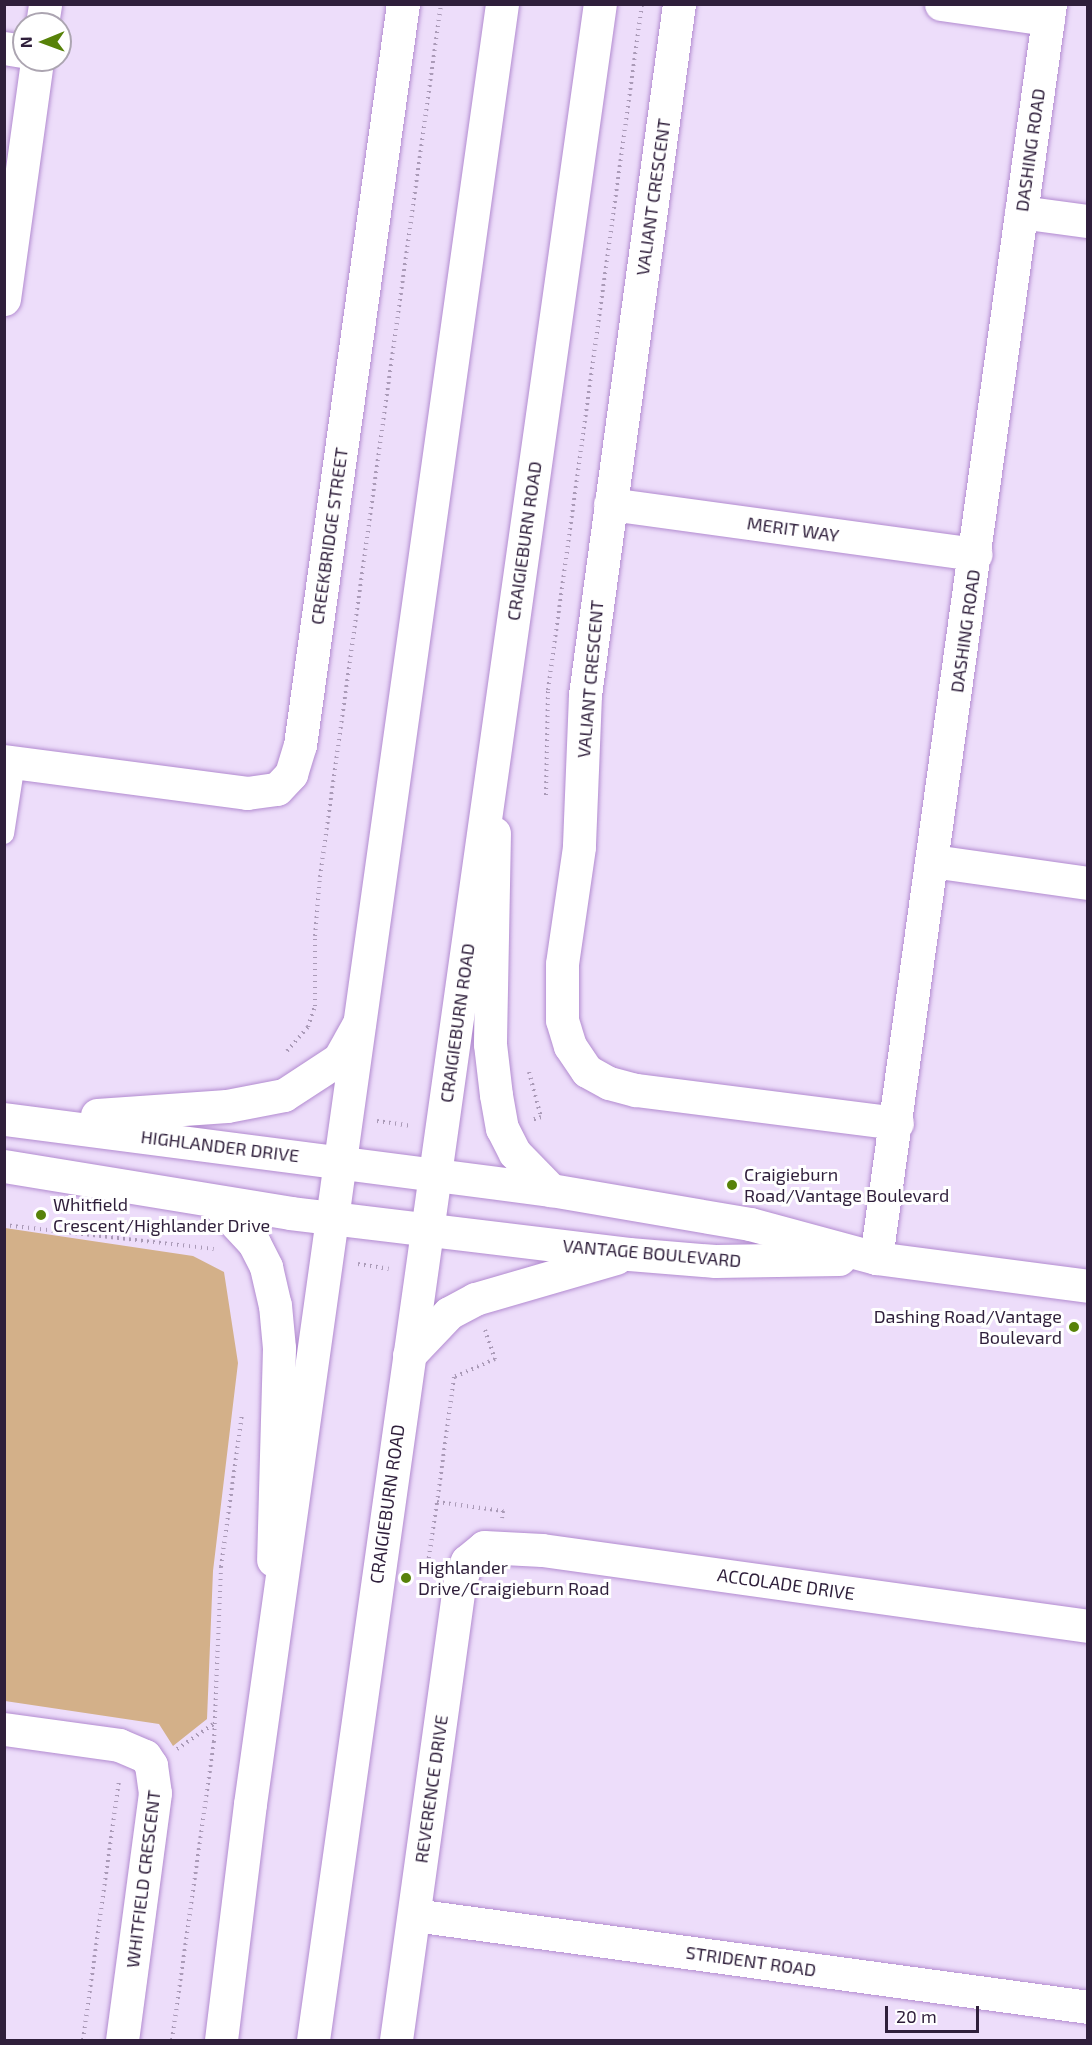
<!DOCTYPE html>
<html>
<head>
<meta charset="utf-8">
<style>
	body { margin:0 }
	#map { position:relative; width:1092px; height:2045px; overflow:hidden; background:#edddfa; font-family:"Exo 2",sans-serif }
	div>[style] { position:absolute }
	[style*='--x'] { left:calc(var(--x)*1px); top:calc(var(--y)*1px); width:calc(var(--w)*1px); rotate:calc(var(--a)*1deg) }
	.green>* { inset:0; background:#d3b089 }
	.path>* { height:4px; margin-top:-2px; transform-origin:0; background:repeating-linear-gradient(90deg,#aa9ab7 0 1.5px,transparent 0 6px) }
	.roads { filter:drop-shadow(0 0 2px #b28bd0) drop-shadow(0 0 2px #b28bd0) }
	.lane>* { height:20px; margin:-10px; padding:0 10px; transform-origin:10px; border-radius:10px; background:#fff }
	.street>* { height:33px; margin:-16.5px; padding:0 16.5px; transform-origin:16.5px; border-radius:16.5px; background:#fff }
	.secondary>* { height:33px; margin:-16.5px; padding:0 16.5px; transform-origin:16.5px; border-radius:16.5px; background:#fff }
	.primary>* { height:33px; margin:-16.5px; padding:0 16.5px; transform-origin:16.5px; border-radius:16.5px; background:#fff }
	.dots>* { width:16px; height:16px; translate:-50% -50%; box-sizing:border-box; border:3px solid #fff; border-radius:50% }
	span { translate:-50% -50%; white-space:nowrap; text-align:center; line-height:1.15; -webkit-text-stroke:6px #fff; paint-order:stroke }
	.street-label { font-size:18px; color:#2f1f3b }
	.poi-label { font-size:18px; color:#2f1f3b }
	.left { translate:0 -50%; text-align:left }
	.right { translate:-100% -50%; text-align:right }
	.frame { position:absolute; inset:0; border:6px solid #2f1f3b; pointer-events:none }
	.north { position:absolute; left:12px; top:12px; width:60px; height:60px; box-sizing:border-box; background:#fff; border:2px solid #aca5b1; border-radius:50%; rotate:269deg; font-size:16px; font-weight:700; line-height:24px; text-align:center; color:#2f1f3b }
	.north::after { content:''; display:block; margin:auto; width:21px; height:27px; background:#578209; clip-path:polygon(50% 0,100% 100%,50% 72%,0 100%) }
	.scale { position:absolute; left:885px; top:2006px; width:94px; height:27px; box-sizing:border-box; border:3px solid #2f1f3b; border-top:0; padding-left:8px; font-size:18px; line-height:21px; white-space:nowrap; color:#2f1f3b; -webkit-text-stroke:4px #fff; paint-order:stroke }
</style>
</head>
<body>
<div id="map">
	<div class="green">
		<div style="clip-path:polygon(5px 1228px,193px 1256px,224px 1272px,238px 1363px,213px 1571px,207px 1719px,173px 1746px,159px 1724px,5px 1701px)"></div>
	</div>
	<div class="path">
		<div style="--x:546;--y:795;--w:105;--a:-88.9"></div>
		<div style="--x:548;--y:690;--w:692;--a:-82.2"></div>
		<div style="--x:287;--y:1051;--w:32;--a:-49"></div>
		<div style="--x:308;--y:1027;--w:22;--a:-72"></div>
		<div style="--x:315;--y:1006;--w:70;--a:-90"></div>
		<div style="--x:315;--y:936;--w:59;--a:-85.2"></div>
		<div style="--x:320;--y:877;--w:881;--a:-82.11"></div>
		<div style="--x:529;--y:1072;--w:47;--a:75.1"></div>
		<div style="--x:541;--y:1117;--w:9;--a:162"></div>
		<div style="--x:377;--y:1121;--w:34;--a:8"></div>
		<div style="--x:4;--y:1225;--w:211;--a:6.5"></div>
		<div style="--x:358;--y:1264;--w:31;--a:9"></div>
		<div style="--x:485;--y:1330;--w:31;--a:71"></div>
		<div style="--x:495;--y:1359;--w:45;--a:156.3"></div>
		<div style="--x:454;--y:1377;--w:126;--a:97.7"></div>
		<div style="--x:437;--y:1502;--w:67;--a:7.8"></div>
		<div style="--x:503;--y:1511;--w:7;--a:98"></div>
		<div style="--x:427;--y:1570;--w:69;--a:-81.6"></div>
		<div style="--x:177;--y:1749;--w:46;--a:-34.4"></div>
		<div style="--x:83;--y:2040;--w:262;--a:-82.1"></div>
		<div style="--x:172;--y:2040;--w:301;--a:-82"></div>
		<div style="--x:214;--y:1742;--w:175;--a:-87.7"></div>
		<div style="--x:221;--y:1567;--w:155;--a:-82.2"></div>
	</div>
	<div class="roads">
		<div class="lane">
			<div style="--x:4;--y:834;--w:72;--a:-81.2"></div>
		</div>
		<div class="street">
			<div style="--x:679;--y:4;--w:697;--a:97.75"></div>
			<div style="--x:585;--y:695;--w:152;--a:92.3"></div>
			<div style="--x:579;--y:847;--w:118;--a:98.3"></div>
			<div style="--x:562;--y:964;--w:56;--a:90"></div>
			<div style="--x:562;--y:1020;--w:27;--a:73"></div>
			<div style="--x:570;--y:1046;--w:30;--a:56"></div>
			<div style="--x:587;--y:1071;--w:25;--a:29"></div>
			<div style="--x:609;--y:1083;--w:28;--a:15"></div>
			<div style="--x:636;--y:1090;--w:263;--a:7.2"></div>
			<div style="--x:941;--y:4;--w:108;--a:8"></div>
			<div style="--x:42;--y:24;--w:20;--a:-81"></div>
			<div style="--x:4;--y:48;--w:20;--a:9"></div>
			<div style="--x:1021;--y:212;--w:68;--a:7.7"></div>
			<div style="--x:4;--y:299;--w:241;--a:-82.1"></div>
			<div style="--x:610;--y:504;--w:369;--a:7.8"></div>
			<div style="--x:4;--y:761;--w:245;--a:7.5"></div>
			<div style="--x:247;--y:793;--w:30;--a:-8"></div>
			<div style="--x:277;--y:789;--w:21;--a:-47"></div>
			<div style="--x:291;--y:774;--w:30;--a:-73"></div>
			<div style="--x:300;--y:745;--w:748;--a:-82.09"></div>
			<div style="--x:932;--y:861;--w:158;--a:8"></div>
			<div style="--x:876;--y:1258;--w:1266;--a:-82.1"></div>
			<div style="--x:4;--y:1729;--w:116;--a:7.9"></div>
			<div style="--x:119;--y:1745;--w:28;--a:23"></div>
			<div style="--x:145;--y:1756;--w:11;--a:56"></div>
			<div style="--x:151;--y:1765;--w:28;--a:82"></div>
			<div style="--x:155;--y:1793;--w:249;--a:97.6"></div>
			<div style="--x:414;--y:1915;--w:680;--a:7.77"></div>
			<div style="--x:396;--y:2040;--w:463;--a:-82.1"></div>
			<div style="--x:460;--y:1581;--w:21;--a:-71"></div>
			<div style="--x:467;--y:1561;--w:22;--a:-39"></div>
			<div style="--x:484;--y:1547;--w:58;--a:3"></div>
			<div style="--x:542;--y:1550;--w:551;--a:7.92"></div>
		</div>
		<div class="secondary">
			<div style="--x:494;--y:833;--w:211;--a:91.1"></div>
			<div style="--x:490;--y:1044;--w:51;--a:83.3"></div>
			<div style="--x:496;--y:1095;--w:34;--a:80"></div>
			<div style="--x:502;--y:1128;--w:28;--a:63"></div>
			<div style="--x:515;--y:1153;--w:52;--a:45.8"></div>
			<div style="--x:97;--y:1115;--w:130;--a:-4"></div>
			<div style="--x:227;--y:1106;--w:58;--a:-10.9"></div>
			<div style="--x:284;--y:1095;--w:66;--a:-33.2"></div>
			<div style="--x:339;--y:1059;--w:41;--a:-60.9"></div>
			<div style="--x:4;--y:1119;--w:552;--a:7.4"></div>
			<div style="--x:551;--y:1190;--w:202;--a:9.7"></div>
			<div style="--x:750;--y:1224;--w:131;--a:15.1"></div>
			<div style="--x:876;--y:1258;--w:214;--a:7.5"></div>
			<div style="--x:4;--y:1166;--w:290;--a:9.3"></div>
			<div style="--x:290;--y:1213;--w:341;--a:6.9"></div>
			<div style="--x:629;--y:1254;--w:86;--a:4.7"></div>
			<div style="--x:715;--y:1261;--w:124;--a:-0.9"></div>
			<div style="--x:216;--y:1202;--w:56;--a:47.2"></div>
			<div style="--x:254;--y:1243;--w:27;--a:63"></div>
			<div style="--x:266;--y:1267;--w:39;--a:77"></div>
			<div style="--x:275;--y:1305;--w:43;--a:84.7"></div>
			<div style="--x:279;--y:1348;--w:212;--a:91.6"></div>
			<div style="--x:409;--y:1355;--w:58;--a:-46.4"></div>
			<div style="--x:449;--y:1313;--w:30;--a:-28"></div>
			<div style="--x:475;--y:1299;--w:147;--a:-16.2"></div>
		</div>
		<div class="primary">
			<div style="--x:221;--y:2040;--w:238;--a:-83"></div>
			<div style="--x:250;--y:1804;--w:1818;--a:-82.03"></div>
			<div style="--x:313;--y:2040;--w:2056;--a:-81.98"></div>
		</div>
	</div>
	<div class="dots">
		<div style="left:732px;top:1185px;background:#578209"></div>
		<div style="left:41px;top:1215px;background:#578209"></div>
		<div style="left:1074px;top:1327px;background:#578209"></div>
		<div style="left:406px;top:1578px;background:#578209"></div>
	</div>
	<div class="street-label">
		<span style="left:1030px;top:150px;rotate:-82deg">DASHING ROAD</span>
		<span style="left:653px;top:197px;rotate:-82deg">VALIANT CRESCENT</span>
		<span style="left:793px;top:529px;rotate:8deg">MERIT WAY</span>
		<span style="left:329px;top:536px;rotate:-82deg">CREEKBRIDGE STREET</span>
		<span style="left:524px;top:541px;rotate:-82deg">CRAIGIEBURN ROAD</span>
		<span style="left:965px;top:631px;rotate:-82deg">DASHING ROAD</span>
		<span style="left:590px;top:679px;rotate:-85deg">VALIANT CRESCENT</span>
		<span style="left:457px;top:1023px;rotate:-82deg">CRAIGIEBURN ROAD</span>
		<span style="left:220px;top:1146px;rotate:7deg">HIGHLANDER DRIVE</span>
		<span style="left:652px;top:1253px;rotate:5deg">VANTAGE BOULEVARD</span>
		<span style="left:387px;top:1504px;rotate:-82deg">CRAIGIEBURN ROAD</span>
		<span style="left:786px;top:1584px;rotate:8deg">ACCOLADE DRIVE</span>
		<span style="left:431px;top:1789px;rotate:-82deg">REVERENCE DRIVE</span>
		<span style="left:143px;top:1879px;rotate:-83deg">WHITFIELD CRESCENT</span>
		<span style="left:751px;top:1961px;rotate:8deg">STRIDENT ROAD</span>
	</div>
	<div class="poi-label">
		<span class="left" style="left:744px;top:1185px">Craigieburn<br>Road/Vantage Boulevard</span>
		<span class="left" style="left:53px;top:1215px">Whitfield<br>Crescent/Highlander Drive</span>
		<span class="right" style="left:1062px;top:1327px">Dashing Road/Vantage<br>Boulevard</span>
		<span class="left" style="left:418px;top:1578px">Highlander<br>Drive/Craigieburn Road</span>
	</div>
	<div class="frame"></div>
	<div class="north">N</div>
	<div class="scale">20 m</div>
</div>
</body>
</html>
